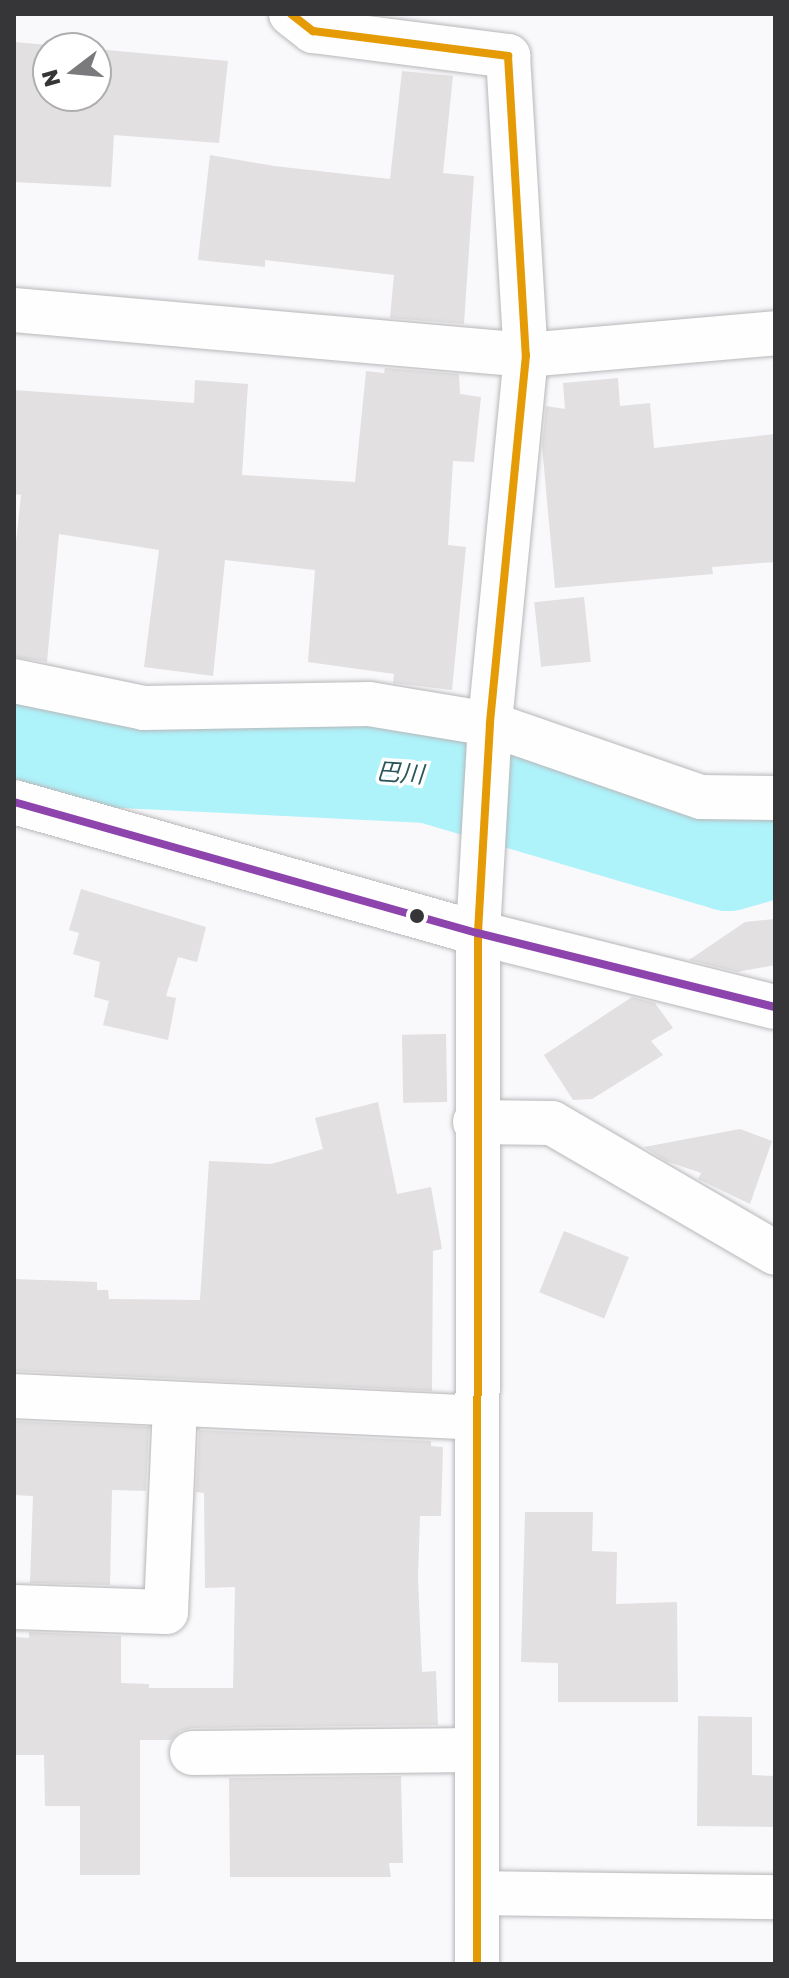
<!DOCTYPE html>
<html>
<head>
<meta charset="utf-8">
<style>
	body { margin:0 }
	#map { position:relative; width:789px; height:1978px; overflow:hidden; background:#f9f8fb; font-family:"Golos Text","Noto Sans JP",sans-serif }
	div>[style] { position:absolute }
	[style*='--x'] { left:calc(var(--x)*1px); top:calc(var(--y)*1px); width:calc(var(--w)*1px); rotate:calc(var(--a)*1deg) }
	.river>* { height:100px; margin:-50px; padding:0 50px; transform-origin:50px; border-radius:50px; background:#aef2fa }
	.building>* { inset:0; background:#e2e0e1; transform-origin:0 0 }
	.roads { filter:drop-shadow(0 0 2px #b8b7b9) drop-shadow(0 0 2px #b8b7b9) }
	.minor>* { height:44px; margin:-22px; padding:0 22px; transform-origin:22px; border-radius:22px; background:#fefefe }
	.bus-1>* { height:8px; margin:-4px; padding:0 4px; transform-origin:4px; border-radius:4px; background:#e49b06 }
	.bus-2>* { height:8px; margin:-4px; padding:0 4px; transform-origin:4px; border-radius:4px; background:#8e44ad }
	.dots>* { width:22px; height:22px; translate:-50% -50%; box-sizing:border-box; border:4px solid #fff; border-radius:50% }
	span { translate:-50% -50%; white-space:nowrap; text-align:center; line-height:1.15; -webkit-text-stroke:7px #fff; paint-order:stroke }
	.water-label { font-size:24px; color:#2b575b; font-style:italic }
	.frame { position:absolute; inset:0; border:16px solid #363538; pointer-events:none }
	.north { position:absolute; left:32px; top:32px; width:80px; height:80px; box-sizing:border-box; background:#fff; border:2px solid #afaeaf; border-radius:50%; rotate:254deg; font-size:22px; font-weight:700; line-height:32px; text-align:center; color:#363538 }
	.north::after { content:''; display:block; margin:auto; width:28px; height:36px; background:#7a797c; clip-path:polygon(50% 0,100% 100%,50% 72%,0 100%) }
</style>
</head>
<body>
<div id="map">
	<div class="river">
		<div style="--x:14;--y:731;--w:92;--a:16.5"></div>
		<div style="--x:102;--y:757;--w:327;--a:2.8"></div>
		<div style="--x:429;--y:773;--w:312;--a:16.4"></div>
		<div style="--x:728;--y:861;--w:49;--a:-15.5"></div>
	</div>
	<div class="building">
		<div style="clip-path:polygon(14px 42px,84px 48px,48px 48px,48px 96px,96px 96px,96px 49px,228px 61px,219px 143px,114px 135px,111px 187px,14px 182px)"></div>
		<div style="clip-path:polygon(402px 71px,453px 76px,443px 173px,474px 176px,464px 324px,390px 318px,394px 275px,265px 260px,265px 267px,198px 260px,210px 155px,274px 166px,390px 179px)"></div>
		<div style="clip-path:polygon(385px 368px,459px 374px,460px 394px,481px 397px,474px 462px,453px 461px,448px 545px,466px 547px,452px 690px,393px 683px,394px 674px,308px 662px,315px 570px,225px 560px,213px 676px,144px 667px,159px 550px,59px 534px,47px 662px,14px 657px,14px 561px,21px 495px,14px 494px,14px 390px,194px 403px,195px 380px,248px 384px,242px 475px,355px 482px,366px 371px,384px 373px)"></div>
		<div style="clip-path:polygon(618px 378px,620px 406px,650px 403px,654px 448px,775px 434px,775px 562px,712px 567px,713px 574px,555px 588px,542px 446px,546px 406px,565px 409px,563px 383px)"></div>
		<div style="left:584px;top:597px;width:65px;height:50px;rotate:84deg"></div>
		<div style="clip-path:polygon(81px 889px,206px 927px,197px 962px,178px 957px,166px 996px,176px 998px,168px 1040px,103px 1025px,109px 1001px,94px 997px,100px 962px,73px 954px,79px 933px,69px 930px)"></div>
		<div style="clip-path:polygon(775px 919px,775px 965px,737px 972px,689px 960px,745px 922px)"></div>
		<div style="clip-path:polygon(632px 997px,655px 1003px,673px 1028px,651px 1041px,663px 1055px,592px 1099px,573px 1100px,544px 1055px)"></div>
		<div style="left:446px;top:1034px;width:68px;height:44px;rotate:89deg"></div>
		<div style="clip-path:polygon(378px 1102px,397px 1194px,431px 1187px,442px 1249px,433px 1251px,432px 1391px,14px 1371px,14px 1279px,97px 1282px,97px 1290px,108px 1290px,109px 1299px,200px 1300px,209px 1161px,271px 1164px,323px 1149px,315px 1118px)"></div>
		<div style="clip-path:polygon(740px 1129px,772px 1141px,750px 1204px,698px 1179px,701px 1173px,666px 1161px,644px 1147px)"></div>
		<div style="left:564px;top:1231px;width:70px;height:66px;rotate:22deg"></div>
		<div style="clip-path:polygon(14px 1421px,149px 1427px,146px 1491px,112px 1490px,110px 1585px,30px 1583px,33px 1496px,14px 1495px)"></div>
		<div style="clip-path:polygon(199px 1430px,431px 1441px,431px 1446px,443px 1447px,441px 1516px,420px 1516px,418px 1578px,422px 1672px,436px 1671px,438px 1725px,192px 1728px,180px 1731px,171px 1740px,140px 1740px,140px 1875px,80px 1875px,80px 1806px,45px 1806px,44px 1755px,14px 1755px,14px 1637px,29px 1638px,29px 1632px,121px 1636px,121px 1683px,149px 1684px,149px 1688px,233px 1688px,235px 1587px,205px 1588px,204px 1493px,196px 1492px)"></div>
		<div style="clip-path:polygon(525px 1512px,593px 1512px,592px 1551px,617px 1552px,616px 1604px,677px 1602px,678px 1702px,558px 1702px,558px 1663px,521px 1662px)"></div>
		<div style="clip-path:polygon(698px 1716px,752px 1717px,752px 1775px,775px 1776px,774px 1827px,697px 1826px)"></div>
		<div style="clip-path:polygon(401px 1776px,403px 1863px,389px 1863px,391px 1877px,230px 1877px,229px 1778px)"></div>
	</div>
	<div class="roads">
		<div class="minor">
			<div style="--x:291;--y:14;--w:28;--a:38"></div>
			<div style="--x:313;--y:31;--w:197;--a:7.3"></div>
			<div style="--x:508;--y:56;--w:300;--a:86.6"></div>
			<div style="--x:526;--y:355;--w:371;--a:95.6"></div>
			<div style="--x:490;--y:724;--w:209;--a:93.3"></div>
			<div style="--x:478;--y:933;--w:1031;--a:90.06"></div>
			<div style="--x:14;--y:310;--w:514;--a:5.02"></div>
			<div style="--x:526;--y:355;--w:250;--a:-5"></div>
			<div style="--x:14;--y:681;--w:133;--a:11.7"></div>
			<div style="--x:144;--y:708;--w:225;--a:-1"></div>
			<div style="--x:369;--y:704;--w:123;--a:9.4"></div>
			<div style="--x:490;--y:724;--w:223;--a:19.1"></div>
			<div style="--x:701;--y:797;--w:74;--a:0.8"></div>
			<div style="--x:14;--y:802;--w:482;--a:15.8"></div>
			<div style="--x:478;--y:933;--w:306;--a:14"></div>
			<div style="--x:475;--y:1122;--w:77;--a:0.7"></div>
			<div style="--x:552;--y:1123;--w:258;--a:30.2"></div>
			<div style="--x:14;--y:1396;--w:463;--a:2.7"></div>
			<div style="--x:14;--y:1607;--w:152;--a:1.9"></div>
			<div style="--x:166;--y:1612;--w:208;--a:-87.5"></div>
			<div style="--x:192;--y:1753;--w:285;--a:-0.6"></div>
			<div style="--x:477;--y:1893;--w:298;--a:0.8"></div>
		</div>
	</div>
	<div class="bus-1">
		<div style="--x:291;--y:14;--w:28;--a:38"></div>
		<div style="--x:313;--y:31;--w:197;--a:7.3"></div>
		<div style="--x:508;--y:56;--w:300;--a:86.6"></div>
		<div style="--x:526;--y:355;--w:371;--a:95.6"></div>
		<div style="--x:490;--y:724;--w:209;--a:93.3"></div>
		<div style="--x:478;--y:933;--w:1031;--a:90.06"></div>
	</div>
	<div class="bus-2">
		<div style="--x:14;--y:802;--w:482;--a:15.8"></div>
		<div style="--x:478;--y:933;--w:306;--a:14"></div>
	</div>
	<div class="dots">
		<div style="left:417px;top:916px;background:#363538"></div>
	</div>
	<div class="water-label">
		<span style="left:400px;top:772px;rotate:4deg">巴川</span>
	</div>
	<div class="frame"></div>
	<div class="north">N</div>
</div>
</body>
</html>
